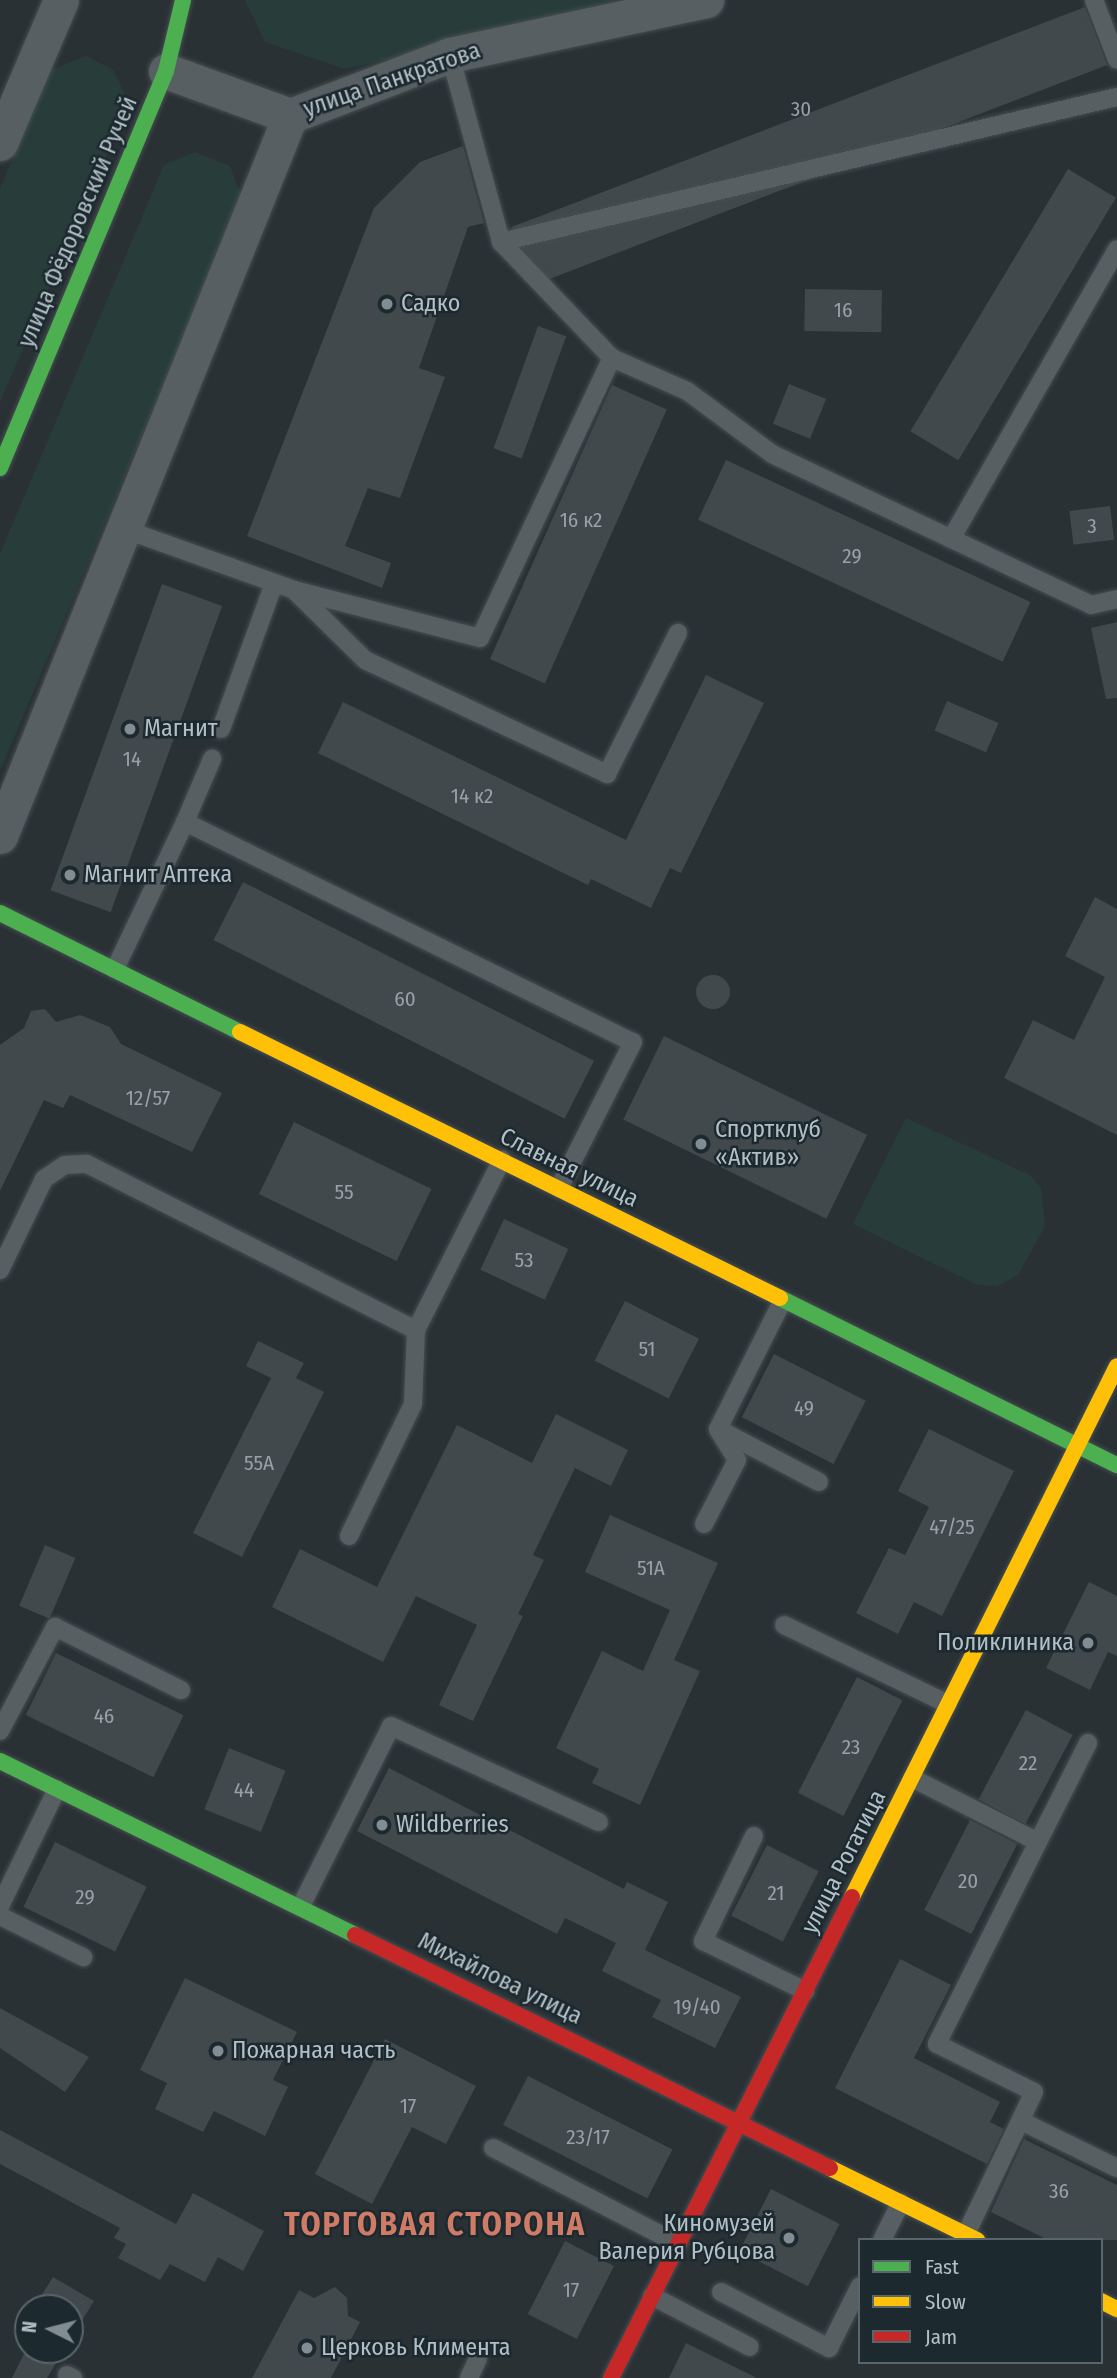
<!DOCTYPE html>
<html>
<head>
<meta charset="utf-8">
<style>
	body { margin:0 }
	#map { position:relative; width:1117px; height:2378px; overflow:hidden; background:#293135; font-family:"Fira Sans Condensed",sans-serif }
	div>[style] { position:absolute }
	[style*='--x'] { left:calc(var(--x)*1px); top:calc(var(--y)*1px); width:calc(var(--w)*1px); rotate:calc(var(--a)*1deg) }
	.green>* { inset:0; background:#283d3a }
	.building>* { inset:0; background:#42494d; transform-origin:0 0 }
	.round { border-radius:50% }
	.roads { filter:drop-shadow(0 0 2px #464d50) drop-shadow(0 0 2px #464d50) }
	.lane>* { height:18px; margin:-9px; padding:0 9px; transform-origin:9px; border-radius:9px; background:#585f63 }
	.street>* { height:35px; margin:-17.5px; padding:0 17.5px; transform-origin:17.5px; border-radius:17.5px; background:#585f63 }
	.fast>* { height:16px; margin:-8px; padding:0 8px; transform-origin:8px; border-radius:8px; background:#4caf50 }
	.slow>* { height:16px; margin:-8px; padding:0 8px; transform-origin:8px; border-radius:8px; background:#ffc107 }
	.jam>* { height:16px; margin:-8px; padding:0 8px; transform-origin:8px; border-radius:8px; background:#c62828 }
	.dots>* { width:19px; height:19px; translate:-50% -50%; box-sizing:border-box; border:4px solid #1c292f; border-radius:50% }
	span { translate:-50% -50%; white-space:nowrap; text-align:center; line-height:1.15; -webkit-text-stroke:5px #1c292f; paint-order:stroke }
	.number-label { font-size:21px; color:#96a2a8 }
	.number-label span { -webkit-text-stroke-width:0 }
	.street-label { font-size:24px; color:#b2bfc6 }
	.poi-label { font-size:24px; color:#b2bfc6 }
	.left { translate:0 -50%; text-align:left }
	.right { translate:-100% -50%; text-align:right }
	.district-label { font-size:32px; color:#cf7b65; font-weight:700; letter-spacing:2px }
	.legend { position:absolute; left:858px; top:2238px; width:245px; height:126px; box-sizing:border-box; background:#1c292f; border:2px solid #58656b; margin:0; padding:9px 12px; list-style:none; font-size:21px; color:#b2bfc6 }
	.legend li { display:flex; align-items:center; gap:14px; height:35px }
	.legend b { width:35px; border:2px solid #58656b }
	.north { position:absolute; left:14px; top:2294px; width:70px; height:70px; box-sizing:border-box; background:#1c292f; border:2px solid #58656b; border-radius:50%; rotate:276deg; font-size:19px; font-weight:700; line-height:28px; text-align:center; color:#b2bfc6 }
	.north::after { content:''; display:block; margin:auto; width:24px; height:32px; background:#828d93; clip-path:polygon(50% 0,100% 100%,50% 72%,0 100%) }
</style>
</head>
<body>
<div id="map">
	<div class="green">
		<div style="clip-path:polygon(245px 0,657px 0,345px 69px,265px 42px)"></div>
		<div style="clip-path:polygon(86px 56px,113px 70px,129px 103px,0 402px,0 189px,51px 70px)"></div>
		<div style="clip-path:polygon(195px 152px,230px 166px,242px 198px,0 771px,0 554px,164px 165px)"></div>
		<div style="clip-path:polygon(906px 1118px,1030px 1175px,1041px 1188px,1045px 1226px,1018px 1275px,997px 1286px,978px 1285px,853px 1224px)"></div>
	</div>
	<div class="building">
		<div style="left:1085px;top:7px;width:62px;height:614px;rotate:69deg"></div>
		<div style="clip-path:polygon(463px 146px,484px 223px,468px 227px,419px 368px,445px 377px,400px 498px,368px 488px,345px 546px,391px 563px,382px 588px,247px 536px,374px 208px,420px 162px)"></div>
		<div style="left:1068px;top:169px;width:56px;height:306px;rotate:31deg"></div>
		<div style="left:805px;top:289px;width:77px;height:42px;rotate:1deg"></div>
		<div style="left:538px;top:326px;width:30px;height:130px;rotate:20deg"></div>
		<div style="left:789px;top:384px;width:40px;height:43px;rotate:22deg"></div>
		<div style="left:612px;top:385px;width:60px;height:300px;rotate:24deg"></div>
		<div style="left:726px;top:460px;width:336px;height:66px;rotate:25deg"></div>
		<div style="left:1110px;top:506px;width:34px;height:41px;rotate:83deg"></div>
		<div style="left:162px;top:584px;width:64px;height:326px;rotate:20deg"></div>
		<div style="clip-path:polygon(1117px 622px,1117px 698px,1106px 699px,1091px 628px)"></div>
		<div style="clip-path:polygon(706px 675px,764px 703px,681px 873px,670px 868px,651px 908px,591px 879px,588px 885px,318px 753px,343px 702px,626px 840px)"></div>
		<div style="left:947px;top:701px;width:56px;height:32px;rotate:23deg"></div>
		<div style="left:243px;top:882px;width:394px;height:65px;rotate:27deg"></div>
		<div style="clip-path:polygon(1095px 897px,1117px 909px,1117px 1135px,1004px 1078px,1033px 1020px,1074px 1040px,1105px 977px,1065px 956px)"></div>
		<div class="round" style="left:696px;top:975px;width:34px;height:34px"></div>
		<div style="clip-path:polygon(45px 1009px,56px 1022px,80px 1015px,110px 1027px,121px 1044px,222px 1093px,192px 1152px,70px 1095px,63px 1108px,44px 1100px,0 1191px,0 1045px,24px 1028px,31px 1011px)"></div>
		<div style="left:664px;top:1036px;width:226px;height:93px;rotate:26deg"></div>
		<div style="left:294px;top:1122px;width:153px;height:80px;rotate:26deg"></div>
		<div style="left:504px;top:1219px;width:71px;height:56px;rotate:25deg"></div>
		<div style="left:625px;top:1301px;width:83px;height:67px;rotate:27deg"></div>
		<div style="clip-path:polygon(258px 1341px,304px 1363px,296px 1378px,324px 1392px,242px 1557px,193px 1533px,271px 1378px,246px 1366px)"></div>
		<div style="left:774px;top:1354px;width:103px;height:71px;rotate:27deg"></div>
		<div style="clip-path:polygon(556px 1414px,628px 1450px,611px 1486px,575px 1468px,533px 1555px,544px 1560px,518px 1614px,523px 1616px,473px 1721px,439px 1705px,477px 1625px,416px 1596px,383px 1662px,272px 1607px,300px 1549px,377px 1587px,457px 1425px,532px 1463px)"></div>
		<div style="clip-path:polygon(929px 1429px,1014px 1471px,942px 1616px,914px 1602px,898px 1634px,856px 1613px,889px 1548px,905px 1555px,929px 1507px,898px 1491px)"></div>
		<div style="clip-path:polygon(610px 1515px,718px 1563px,674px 1660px,700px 1671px,640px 1805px,592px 1783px,599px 1769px,556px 1748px,602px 1651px,643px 1671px,670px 1610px,585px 1572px)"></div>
		<div style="left:45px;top:1545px;width:33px;height:66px;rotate:23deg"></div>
		<div style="clip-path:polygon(1089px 1582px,1117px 1596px,1117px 1656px,1108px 1652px,1090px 1690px,1046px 1668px)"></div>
		<div style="left:56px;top:1653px;width:142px;height:69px;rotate:26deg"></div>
		<div style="left:857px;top:1677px;width:51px;height:130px;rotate:27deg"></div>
		<div style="left:1026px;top:1710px;width:53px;height:101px;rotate:28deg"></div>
		<div style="left:229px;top:1748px;width:61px;height:66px;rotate:22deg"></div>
		<div style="clip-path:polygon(389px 1768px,624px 1889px,627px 1882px,668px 1902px,645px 1950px,741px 1997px,715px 2048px,652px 2017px,661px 2000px,602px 1971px,616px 1943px,565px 1918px,557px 1934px,357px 1831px)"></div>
		<div style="left:970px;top:1820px;width:53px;height:101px;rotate:27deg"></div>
		<div style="left:55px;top:1842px;width:102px;height:72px;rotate:26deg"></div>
		<div style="left:767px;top:1845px;width:58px;height:79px;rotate:27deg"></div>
		<div style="clip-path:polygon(900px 1959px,951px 1985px,914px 2058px,1000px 2102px,990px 2122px,1004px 2129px,987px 2164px,835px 2088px)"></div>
		<div style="clip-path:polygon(185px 1978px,297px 2032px,273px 2080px,288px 2087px,265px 2136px,214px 2111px,203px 2132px,155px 2109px,167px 2083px,140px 2070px)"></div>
		<div style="clip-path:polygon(0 2008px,89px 2057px,65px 2092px,0 2048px)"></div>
		<div style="clip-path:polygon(385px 2039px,476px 2086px,446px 2144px,412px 2127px,372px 2204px,315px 2174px)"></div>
		<div style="left:528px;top:2076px;width:162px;height:55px;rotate:27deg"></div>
		<div style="clip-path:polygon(0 2130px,176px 2224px,193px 2193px,264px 2231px,243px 2271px,218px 2257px,205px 2282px,170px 2264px,160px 2280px,118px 2258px,126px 2244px,114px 2238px,120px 2228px,0 2164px)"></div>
		<div style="clip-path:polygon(1024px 2139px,1117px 2185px,1117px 2240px,1048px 2240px,991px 2212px)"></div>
		<div style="left:771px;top:2189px;width:77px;height:70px;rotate:27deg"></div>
		<div style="left:565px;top:2241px;width:55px;height:82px;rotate:27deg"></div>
		<div style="clip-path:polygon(53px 2277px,94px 2301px,70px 2340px,70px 2308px,36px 2304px)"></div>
		<div style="clip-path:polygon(335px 2287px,347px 2298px,348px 2316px,360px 2322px,331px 2378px,252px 2378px,299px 2290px,314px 2298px)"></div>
		<div style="clip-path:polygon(686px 2343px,757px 2378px,669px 2378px)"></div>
		<div style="clip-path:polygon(28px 2346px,64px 2350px,47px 2378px,12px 2378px)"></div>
	</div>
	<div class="roads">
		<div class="lane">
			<div style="--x:1094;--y:0;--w:64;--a:69"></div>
			<div style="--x:450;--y:55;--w:194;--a:74.7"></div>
			<div style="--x:501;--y:242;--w:161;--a:46.3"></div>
			<div style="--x:501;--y:242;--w:633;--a:-13.25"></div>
			<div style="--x:124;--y:529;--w:181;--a:19.7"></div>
			<div style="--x:294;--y:590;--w:192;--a:14.5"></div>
			<div style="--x:480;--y:638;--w:310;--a:-64.8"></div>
			<div style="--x:612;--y:358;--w:82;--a:23.7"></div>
			<div style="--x:687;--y:391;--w:106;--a:36.5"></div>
			<div style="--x:772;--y:454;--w:353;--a:25.3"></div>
			<div style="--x:1091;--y:605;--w:27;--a:-13"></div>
			<div style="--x:951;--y:539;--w:334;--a:-60.2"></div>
			<div style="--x:294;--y:590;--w:100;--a:44.6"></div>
			<div style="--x:365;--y:660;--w:268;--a:25.2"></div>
			<div style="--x:607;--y:774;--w:158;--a:-63.3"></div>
			<div style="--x:221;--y:729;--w:155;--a:-70"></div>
			<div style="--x:185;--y:822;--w:69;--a:-66.8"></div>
			<div style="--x:115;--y:969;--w:163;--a:-64.5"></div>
			<div style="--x:185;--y:822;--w:499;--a:26.2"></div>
			<div style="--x:633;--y:1042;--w:164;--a:116.9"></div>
			<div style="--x:0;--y:1270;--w:101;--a:-64.2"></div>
			<div style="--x:44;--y:1179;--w:25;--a:-34"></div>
			<div style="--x:65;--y:1165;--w:22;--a:-3"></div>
			<div style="--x:87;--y:1164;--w:369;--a:26.8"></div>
			<div style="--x:718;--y:1429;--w:114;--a:27.7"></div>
			<div style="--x:704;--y:1524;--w:72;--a:-62.7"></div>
			<div style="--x:737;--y:1460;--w:36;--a:-122"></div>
			<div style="--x:718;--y:1429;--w:144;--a:-63.3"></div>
			<div style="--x:349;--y:1536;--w:147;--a:-64.1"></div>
			<div style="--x:413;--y:1404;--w:74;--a:-87.7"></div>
			<div style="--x:416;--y:1330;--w:191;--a:-63.2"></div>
			<div style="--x:784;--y:1625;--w:182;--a:25.7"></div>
			<div style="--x:0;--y:1731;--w:118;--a:-62.1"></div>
			<div style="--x:55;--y:1627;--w:141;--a:26.6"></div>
			<div style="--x:912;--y:1778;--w:141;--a:26.9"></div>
			<div style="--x:1038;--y:1842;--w:226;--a:116.6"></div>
			<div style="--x:937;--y:2044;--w:108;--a:26.3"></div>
			<div style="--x:1034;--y:2092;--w:157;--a:115.6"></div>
			<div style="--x:754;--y:1836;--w:117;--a:115.9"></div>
			<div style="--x:703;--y:1941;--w:114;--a:26.1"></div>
			<div style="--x:1038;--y:1842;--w:111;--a:-63.2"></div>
			<div style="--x:0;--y:1906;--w:130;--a:-64"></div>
			<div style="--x:301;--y:1906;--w:201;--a:-63.4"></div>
			<div style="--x:391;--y:1726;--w:229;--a:24.8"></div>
			<div style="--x:0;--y:1916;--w:93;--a:26.3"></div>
			<div style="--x:1023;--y:2122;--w:105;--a:26.1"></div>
			<div style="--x:493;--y:2148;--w:208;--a:27.4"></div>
			<div style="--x:882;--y:2240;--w:42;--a:-63.4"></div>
			<div style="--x:721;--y:2292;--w:122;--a:27.4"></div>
			<div style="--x:829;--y:2348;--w:69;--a:-63.4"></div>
			<div style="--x:652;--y:2296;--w:110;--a:27.5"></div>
			<div style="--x:67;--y:2375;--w:7;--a:27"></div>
			<div style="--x:469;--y:2378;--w:21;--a:-65"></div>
		</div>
		<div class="street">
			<div style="--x:166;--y:71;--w:132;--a:19.9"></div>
			<div style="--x:290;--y:116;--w:171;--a:-20.9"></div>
			<div style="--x:450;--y:55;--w:262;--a:-12.1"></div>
			<div style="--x:0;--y:143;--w:155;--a:-66.9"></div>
			<div style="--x:0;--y:836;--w:776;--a:-68.06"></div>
		</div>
		<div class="fast">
			<div style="--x:0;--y:468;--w:430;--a:-67.3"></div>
			<div style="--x:166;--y:71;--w:73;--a:-76.5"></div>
			<div style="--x:0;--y:913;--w:268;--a:26.4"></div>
			<div style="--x:780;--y:1298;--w:376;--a:26.4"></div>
			<div style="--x:0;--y:1761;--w:395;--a:26.1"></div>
		</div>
		<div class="slow">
			<div style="--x:240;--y:1032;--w:602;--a:26.22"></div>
			<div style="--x:852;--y:1897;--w:593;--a:-63.48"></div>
			<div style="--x:830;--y:2168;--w:164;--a:26.1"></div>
			<div style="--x:1101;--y:2301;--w:18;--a:27"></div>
		</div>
		<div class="jam">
			<div style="--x:355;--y:1935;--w:529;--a:26.13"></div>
			<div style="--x:611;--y:2378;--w:538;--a:-63.39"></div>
		</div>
	</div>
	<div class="dots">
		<div style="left:387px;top:304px;background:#828d93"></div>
		<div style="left:130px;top:729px;background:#828d93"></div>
		<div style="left:70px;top:875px;background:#828d93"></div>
		<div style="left:701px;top:1144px;background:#828d93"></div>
		<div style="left:1088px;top:1643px;background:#828d93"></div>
		<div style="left:382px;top:1825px;background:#828d93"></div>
		<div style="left:218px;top:2051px;background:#828d93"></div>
		<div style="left:789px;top:2238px;background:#828d93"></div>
		<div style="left:307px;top:2348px;background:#828d93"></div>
	</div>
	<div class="number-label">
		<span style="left:801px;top:109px">30</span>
		<span style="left:843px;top:310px">16</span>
		<span style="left:581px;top:520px">16 к2</span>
		<span style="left:1092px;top:526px">3</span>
		<span style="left:852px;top:556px">29</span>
		<span style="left:132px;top:759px">14</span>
		<span style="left:472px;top:796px">14 к2</span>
		<span style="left:405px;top:999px">60</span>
		<span style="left:148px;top:1098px">12/57</span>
		<span style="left:344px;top:1192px">55</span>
		<span style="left:524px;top:1260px">53</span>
		<span style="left:647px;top:1349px">51</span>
		<span style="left:804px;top:1408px">49</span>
		<span style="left:259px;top:1463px">55А</span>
		<span style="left:952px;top:1527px">47/25</span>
		<span style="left:651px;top:1568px">51А</span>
		<span style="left:104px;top:1716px">46</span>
		<span style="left:851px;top:1747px">23</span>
		<span style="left:1028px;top:1763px">22</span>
		<span style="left:244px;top:1790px">44</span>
		<span style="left:968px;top:1881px">20</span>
		<span style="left:776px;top:1893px">21</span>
		<span style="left:85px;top:1897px">29</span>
		<span style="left:697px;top:2007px">19/40</span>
		<span style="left:408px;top:2106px">17</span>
		<span style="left:588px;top:2137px">23/17</span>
		<span style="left:1059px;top:2191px">36</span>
		<span style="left:571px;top:2290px">17</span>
	</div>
	<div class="street-label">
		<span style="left:392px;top:80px;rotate:-19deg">улица Панкратова</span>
		<span style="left:78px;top:222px;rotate:-67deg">улица Фёдоровский Ручей</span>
		<span style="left:569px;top:1168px;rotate:26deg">Славная улица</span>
		<span style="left:844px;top:1862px;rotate:-63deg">улица Рогатица</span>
		<span style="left:500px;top:1979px;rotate:26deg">Михайлова улица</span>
	</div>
	<div class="poi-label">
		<span class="left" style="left:401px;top:304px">Садко</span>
		<span class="left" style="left:144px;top:729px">Магнит</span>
		<span class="left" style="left:84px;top:875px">Магнит Аптека</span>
		<span class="left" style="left:715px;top:1144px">Спортклуб<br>«Актив»</span>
		<span class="right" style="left:1074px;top:1643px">Поликлиника</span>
		<span class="left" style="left:396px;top:1825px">Wildberries</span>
		<span class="left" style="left:232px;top:2051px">Пожарная часть</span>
		<span class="right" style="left:775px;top:2238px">Киномузей<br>Валерия Рубцова</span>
		<span class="left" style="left:321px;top:2348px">Церковь Климента</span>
	</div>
	<div class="district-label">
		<span style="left:435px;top:2224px">ТОРГОВАЯ СТОРОНА</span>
	</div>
	<ul class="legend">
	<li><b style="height:9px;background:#4caf50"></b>Fast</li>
	<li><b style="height:9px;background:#ffc107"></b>Slow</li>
	<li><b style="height:9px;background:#c62828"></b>Jam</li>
	</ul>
	<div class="north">N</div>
</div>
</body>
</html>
